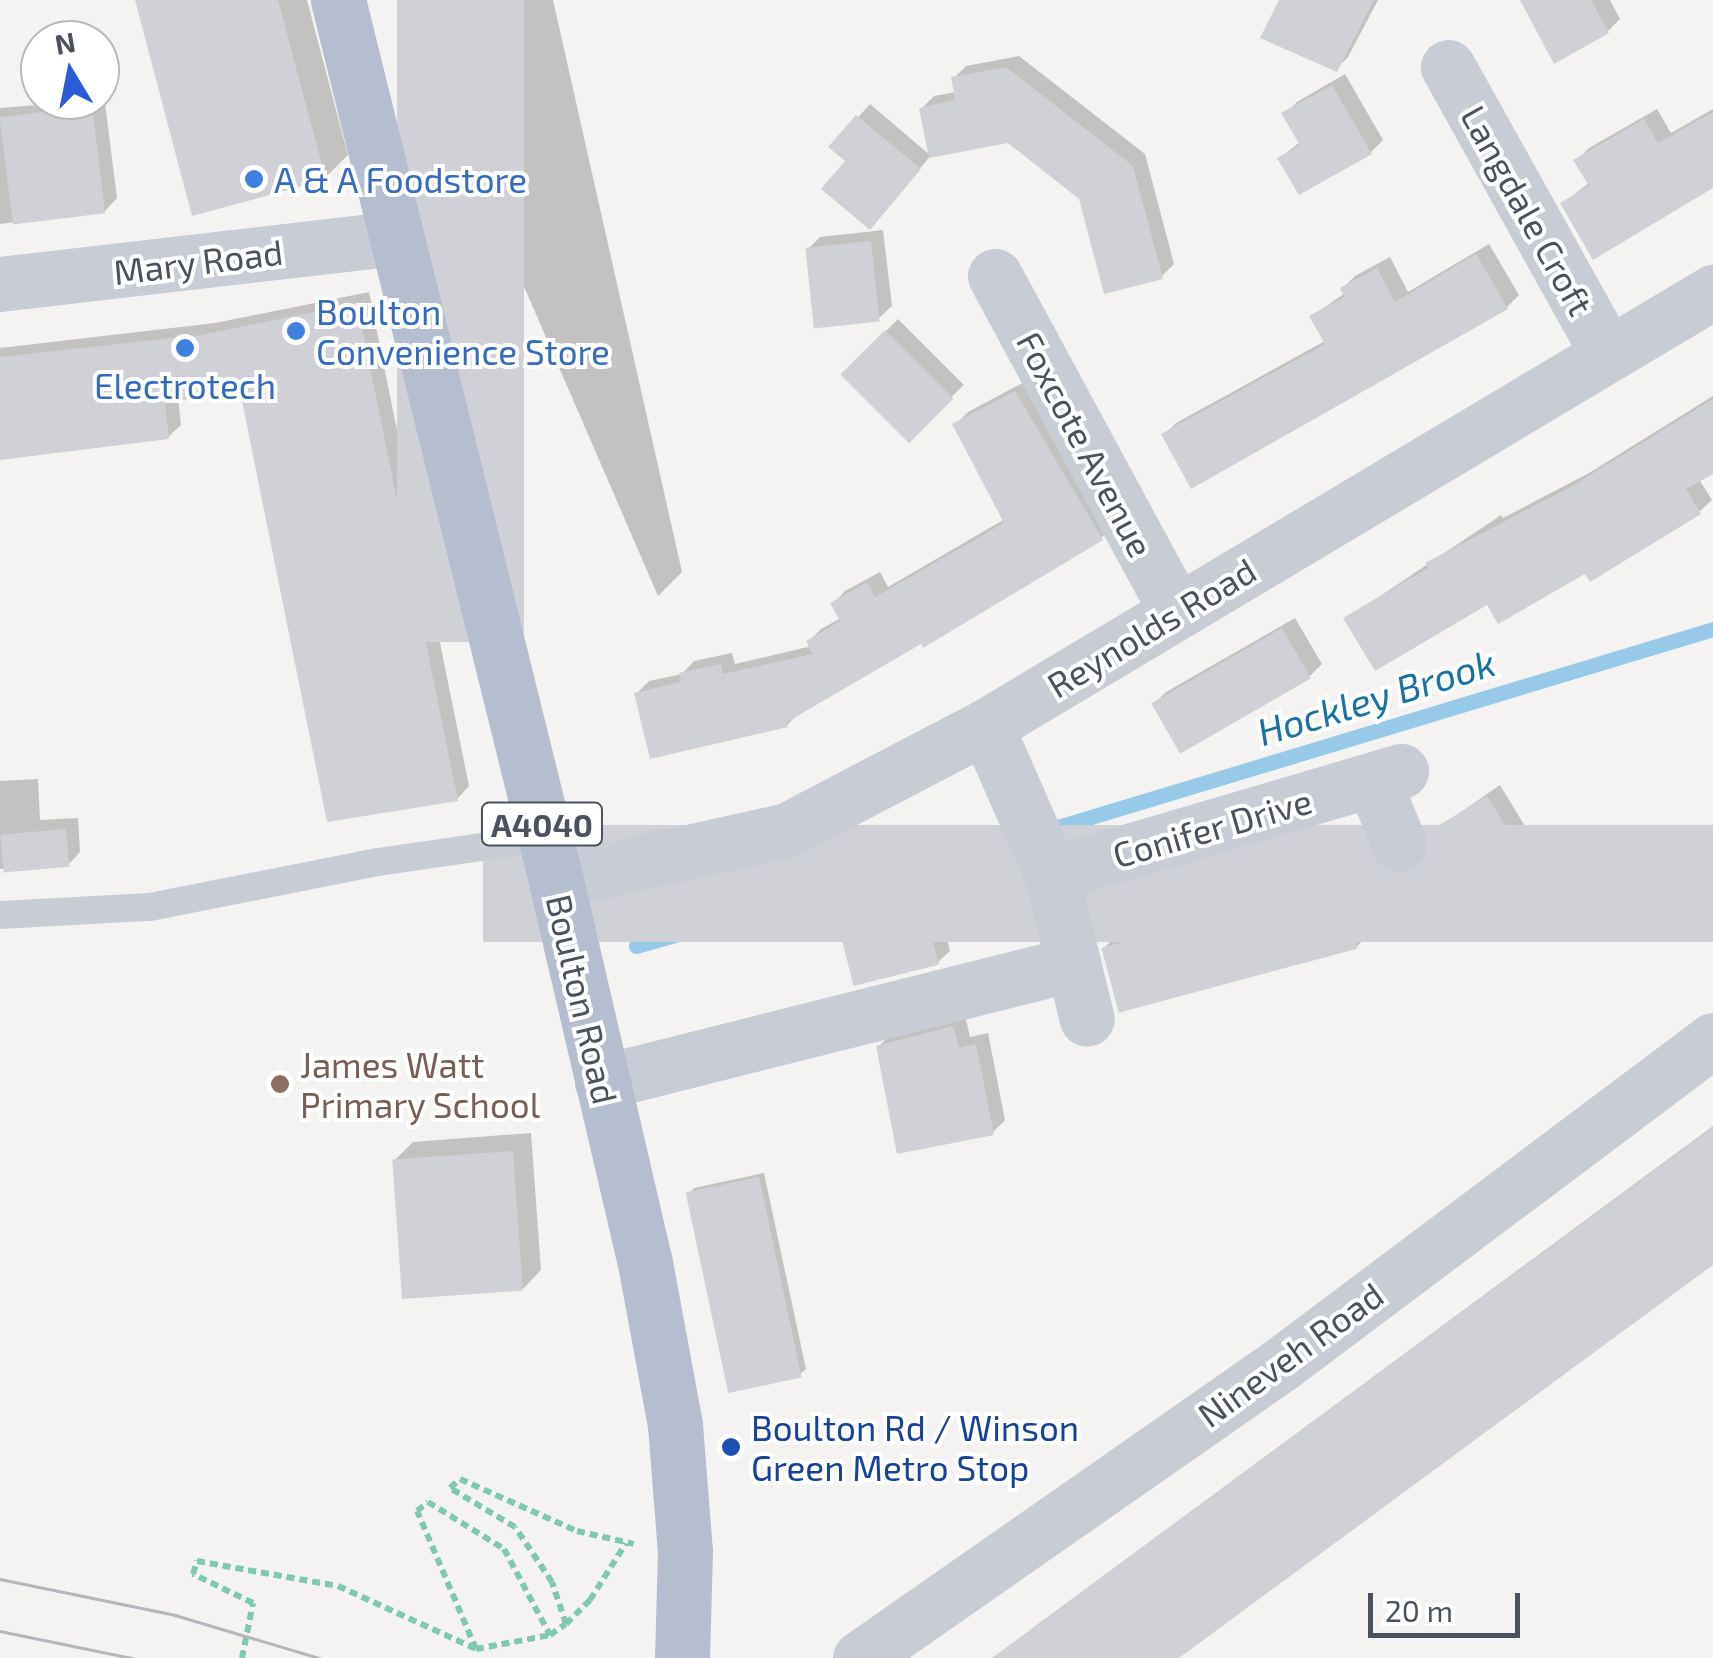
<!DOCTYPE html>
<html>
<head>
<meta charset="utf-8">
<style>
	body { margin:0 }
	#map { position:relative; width:1713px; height:1658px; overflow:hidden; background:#f4f3f2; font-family:"Exo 2",sans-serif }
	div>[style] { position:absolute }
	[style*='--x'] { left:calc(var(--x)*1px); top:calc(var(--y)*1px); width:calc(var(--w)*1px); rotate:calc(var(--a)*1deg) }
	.shadow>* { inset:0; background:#0003; transform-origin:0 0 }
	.stream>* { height:15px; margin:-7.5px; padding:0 7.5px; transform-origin:7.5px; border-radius:7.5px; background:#97cae6 }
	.building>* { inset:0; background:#d0d1d6; transform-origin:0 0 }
	.path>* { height:6px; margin-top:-3px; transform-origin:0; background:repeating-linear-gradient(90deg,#80c8af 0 8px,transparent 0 13px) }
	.lane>* { height:28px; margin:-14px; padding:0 14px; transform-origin:14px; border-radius:14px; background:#c7ccd5 }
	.street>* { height:55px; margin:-27.5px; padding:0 27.5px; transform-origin:27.5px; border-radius:27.5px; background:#c7ccd5 }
	.primary>* { height:55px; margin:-27.5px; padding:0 27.5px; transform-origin:27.5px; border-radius:27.5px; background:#b5bece }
	.tram>* { height:2.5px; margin:-1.25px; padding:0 1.25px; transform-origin:1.25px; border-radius:1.25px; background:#b5b6bc }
	.dots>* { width:28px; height:28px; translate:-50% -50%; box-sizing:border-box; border:5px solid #fff; border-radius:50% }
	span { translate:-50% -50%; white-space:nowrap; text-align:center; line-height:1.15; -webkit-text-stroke:8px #fff; paint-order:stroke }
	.shield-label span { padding:2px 8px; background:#fff; border:2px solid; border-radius:8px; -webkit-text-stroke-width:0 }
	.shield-label { font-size:32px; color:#4b525e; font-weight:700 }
	.shop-label { font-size:35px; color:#366cbe }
	.left { translate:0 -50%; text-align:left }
	.street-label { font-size:35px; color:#4b525e }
	.education-label { font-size:35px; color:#785e54 }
	.transit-label { font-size:35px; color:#164399 }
	.water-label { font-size:38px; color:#1972a3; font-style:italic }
	.north { position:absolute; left:20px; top:20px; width:100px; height:100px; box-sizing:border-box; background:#fff; border:2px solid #b7babf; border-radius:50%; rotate:350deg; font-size:28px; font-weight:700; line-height:40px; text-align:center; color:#4b525e }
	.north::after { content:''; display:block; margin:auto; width:35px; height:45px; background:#2a5cd6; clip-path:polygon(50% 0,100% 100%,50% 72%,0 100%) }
	.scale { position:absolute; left:1368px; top:1593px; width:152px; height:45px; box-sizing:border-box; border:5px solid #4b525e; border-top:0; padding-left:12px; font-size:30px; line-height:35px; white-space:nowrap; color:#4b525e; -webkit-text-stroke:8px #fff; paint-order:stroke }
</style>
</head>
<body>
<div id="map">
	<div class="shadow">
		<div style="clip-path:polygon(137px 0,307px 0,348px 155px,325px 178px)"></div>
		<div style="clip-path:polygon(400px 0,553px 0,682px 572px,658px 596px)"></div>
		<div style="clip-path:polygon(1281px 0,1378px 0,1348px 57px,1336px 69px)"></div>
		<div style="clip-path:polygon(1522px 0,1610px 0,1620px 19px,1608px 31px)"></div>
		<div style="clip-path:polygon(1019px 56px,1145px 154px,1174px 264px,1162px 276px,1081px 198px,1009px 140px,932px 154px,882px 214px,849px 161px,832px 147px,870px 104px,931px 156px,922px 108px,934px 96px,956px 92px,954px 78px,966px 66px)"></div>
		<div style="clip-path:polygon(1345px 74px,1383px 140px,1371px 152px,1280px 158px,1300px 142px,1285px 114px,1297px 102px)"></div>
		<div style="clip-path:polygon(104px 95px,117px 198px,105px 211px,0 224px,0 108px,100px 100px)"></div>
		<div style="clip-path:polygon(1657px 109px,1671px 133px,1713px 109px,1713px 185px,1563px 203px,1589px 183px,1577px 160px,1589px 148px)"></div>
		<div style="clip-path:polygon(883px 230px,892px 306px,879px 318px,808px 249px,820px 237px)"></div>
		<div style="clip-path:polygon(1489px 244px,1519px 295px,1507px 307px,1192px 486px,1164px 435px,1176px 423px,1325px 341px,1312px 316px,1345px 293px,1343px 288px,1355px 276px,1390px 257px,1408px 292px)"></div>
		<div style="clip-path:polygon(369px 292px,469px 786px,457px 799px,242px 388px,178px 398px,181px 425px,168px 437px,0 457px,0 348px,215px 323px)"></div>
		<div style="left:898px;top:319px;width:93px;height:77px;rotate:45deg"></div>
		<div style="clip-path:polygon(1028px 380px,1113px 526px,1101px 538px,799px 713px,787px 725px,637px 693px,649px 681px,682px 674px,694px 661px,732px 653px,735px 664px,812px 646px,809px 641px,821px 629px,841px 618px,833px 604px,845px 591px,880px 572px,888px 587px,1005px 519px,955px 425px,968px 412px)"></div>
		<div style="clip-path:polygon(1713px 396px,1713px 471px,1699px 479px,1712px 500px,1699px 512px,1586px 571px,1488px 602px,1346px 619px,1501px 515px,1503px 518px,1589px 473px)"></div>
		<div style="clip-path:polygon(1295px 618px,1322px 664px,1310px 676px,1154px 704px,1166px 692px)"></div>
		<div style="clip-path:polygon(38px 779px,40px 820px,78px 818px,80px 852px,68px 865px,0 869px,0 781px)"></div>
		<div style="clip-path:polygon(1500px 785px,1538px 848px,1526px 860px,1431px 833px)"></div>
		<div style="clip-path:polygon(1358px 868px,1375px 929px,1356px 947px,1104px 948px,1123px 929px)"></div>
		<div style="clip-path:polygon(933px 882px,950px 951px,937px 963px,838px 915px,851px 903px)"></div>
		<div style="clip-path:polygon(965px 1015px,970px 1037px,988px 1033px,1005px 1120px,993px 1132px,879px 1046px,891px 1034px)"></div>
		<div style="clip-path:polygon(1713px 1126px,1713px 1262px,1176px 1658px,1030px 1658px,1018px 1642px,1030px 1630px)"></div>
		<div style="clip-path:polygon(531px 1133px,541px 1270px,523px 1289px,394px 1161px,413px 1142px)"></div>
		<div style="clip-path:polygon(764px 1173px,806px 1369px,800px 1374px,689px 1194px,694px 1188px)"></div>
	</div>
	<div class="stream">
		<div style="--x:1058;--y:827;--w:684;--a:-16.82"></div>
		<div style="--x:636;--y:946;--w:390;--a:-15.8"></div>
	</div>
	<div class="building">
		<div style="clip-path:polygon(135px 0,278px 0,326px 180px,192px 216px)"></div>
		<div style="left:397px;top:0;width:127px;height:642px"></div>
		<div style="clip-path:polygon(1279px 0,1374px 0,1337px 72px,1260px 38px)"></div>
		<div style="clip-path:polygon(1520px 0,1591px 0,1609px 33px,1554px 64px)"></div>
		<div style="clip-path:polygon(1006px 67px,1133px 166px,1163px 279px,1104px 294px,1079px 199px,1008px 143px,929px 158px,919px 108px,955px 100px,951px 77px)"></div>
		<div style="clip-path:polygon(1332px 85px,1372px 154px,1299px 195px,1277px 158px,1300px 145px,1281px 113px)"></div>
		<div style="left:92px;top:106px;width:108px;height:93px;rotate:83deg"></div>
		<div style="clip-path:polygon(1713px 112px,1713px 188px,1593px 260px,1560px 203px,1589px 186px,1573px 160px,1644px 119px,1658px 143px)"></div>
		<div style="clip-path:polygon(856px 115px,921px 169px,870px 230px,821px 189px,845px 161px,828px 147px)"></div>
		<div style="left:871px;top:241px;width:81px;height:66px;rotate:84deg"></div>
		<div style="clip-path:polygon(1476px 254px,1508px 309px,1191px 489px,1161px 434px,1325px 344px,1309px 316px,1344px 297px,1340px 288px,1377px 268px,1395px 302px)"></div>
		<div style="clip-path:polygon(357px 303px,458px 801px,327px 822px,240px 391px,165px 403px,169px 439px,0 460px,0 357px,201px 335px)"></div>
		<div style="left:885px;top:330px;width:97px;height:63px;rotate:45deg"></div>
		<div style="clip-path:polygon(1015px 391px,1103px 540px,923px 648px,921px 644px,787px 722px,788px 727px,650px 759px,634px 693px,681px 682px,679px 673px,721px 664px,723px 674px,813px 654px,806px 641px,840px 621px,830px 603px,867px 582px,875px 597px,1004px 523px,952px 424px)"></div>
		<div style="clip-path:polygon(1713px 399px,1713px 474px,1686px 489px,1701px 514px,1590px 582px,1585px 574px,1498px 624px,1487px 605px,1375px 671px,1343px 618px,1428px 568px,1425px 563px,1574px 485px)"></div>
		<div style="left:1282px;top:628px;width:58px;height:151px;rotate:60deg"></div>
		<div style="clip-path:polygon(1487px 796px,1528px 862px,1465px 900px,1429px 842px,1428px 832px)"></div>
		<div style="left:1713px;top:825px;width:117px;height:1230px;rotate:90deg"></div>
		<div style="left:66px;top:829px;width:38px;height:66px;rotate:85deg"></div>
		<div style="left:1340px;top:884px;width:67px;height:247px;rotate:75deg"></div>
		<div style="left:921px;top:893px;width:74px;height:88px;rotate:76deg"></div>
		<div style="clip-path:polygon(953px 1026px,959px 1048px,976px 1044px,994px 1135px,897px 1154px,876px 1046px)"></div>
		<div style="clip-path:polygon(1713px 1127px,1713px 1265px,1498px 1423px,1179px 1658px,992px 1658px)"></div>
		<div style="left:513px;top:1151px;width:140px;height:121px;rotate:86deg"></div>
		<div style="left:759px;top:1177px;width:205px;height:75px;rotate:78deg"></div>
	</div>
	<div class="path">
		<div style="--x:566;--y:1624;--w:34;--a:-45"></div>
		<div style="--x:590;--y:1600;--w:67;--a:-57.7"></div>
		<div style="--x:476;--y:1649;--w:75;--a:-10.7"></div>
		<div style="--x:242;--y:1658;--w:56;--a:-78.7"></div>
		<div style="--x:253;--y:1603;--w:67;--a:-154.2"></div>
		<div style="--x:193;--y:1574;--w:14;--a:-73"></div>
		<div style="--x:197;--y:1561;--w:143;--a:10.1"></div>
		<div style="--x:338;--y:1586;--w:152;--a:24.5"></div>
		<div style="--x:476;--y:1649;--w:150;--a:-113.1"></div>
		<div style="--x:417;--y:1511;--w:14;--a:-39"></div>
		<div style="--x:428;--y:1502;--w:89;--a:31.7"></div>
		<div style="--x:504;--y:1549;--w:98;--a:61.9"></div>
		<div style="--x:550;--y:1635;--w:19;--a:-35"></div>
		<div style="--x:566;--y:1624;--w:44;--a:-108.4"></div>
		<div style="--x:552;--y:1582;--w:66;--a:-123.9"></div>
		<div style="--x:515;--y:1527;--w:76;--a:-149"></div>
		<div style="--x:450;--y:1488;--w:13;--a:-42"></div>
		<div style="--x:460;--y:1479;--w:128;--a:24"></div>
		<div style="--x:577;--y:1531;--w:58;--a:12.8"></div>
	</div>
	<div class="lane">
		<div style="--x:0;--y:915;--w:150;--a:-3.1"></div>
		<div style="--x:150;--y:907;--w:232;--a:-11.2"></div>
		<div style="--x:378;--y:862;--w:169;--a:-8.2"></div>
	</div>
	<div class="street">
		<div style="--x:1448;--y:67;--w:329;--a:60.9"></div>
		<div style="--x:995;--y:276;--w:382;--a:61.6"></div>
		<div style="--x:0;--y:284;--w:399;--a:-6.6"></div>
		<div style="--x:986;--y:726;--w:162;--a:66.3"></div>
		<div style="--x:1051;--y:874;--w:149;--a:76.1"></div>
		<div style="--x:1373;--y:780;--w:69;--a:67.9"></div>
		<div style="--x:1051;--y:874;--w:365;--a:-16.4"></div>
		<div style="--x:556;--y:881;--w:237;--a:-12.4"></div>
		<div style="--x:787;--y:830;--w:225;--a:-27.6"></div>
		<div style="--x:986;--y:726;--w:847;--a:-30.84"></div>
		<div style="--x:602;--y:1082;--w:486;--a:-14.1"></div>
		<div style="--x:860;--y:1658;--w:512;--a:-34.9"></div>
		<div style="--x:1280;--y:1365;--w:541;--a:-36.89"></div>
	</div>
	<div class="primary">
		<div style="--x:338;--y:0;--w:908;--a:76.1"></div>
		<div style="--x:556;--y:881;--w:392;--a:76.9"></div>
		<div style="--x:645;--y:1263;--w:165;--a:79.5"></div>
		<div style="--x:675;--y:1425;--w:126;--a:85.5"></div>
		<div style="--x:685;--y:1551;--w:107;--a:91.6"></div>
	</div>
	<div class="tram">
		<div style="--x:0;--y:1579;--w:179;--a:11.6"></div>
		<div style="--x:175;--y:1615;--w:150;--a:16.6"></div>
		<div style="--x:0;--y:1631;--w:135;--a:11.6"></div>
	</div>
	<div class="dots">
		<div style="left:254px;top:179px;background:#3f7fe0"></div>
		<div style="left:296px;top:331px;background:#3f7fe0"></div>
		<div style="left:185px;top:348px;background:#3f7fe0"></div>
		<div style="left:280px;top:1084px;background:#8d6e63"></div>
		<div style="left:731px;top:1447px;background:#1a4fb4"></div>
	</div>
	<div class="shield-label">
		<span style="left:542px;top:824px">A4040</span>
	</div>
	<div class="shop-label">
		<span class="left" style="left:274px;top:179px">A &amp; A Foodstore</span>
		<span class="left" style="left:316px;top:331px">Boulton<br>Convenience Store</span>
		<span style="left:185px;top:385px">Electrotech</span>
	</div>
	<div class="street-label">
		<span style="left:1528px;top:210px;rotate:61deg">Langdale Croft</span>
		<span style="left:198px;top:261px;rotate:-7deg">Mary Road</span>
		<span style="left:1086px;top:444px;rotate:62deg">Foxcote Avenue</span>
		<span style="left:1151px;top:627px;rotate:-31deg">Reynolds Road</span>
		<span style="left:1212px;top:827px;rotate:-16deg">Conifer Drive</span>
		<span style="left:583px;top:999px;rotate:77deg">Boulton Road</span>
		<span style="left:1290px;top:1354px;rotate:-36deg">Nineveh Road</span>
	</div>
	<div class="education-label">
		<span class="left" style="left:300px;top:1084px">James Watt<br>Primary School</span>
	</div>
	<div class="transit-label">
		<span class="left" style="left:751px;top:1447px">Boulton Rd / Winson<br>Green Metro Stop</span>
	</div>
	<div class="water-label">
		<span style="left:1376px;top:697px;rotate:-17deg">Hockley Brook</span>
	</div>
	<div class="north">N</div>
	<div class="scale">20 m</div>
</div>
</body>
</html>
